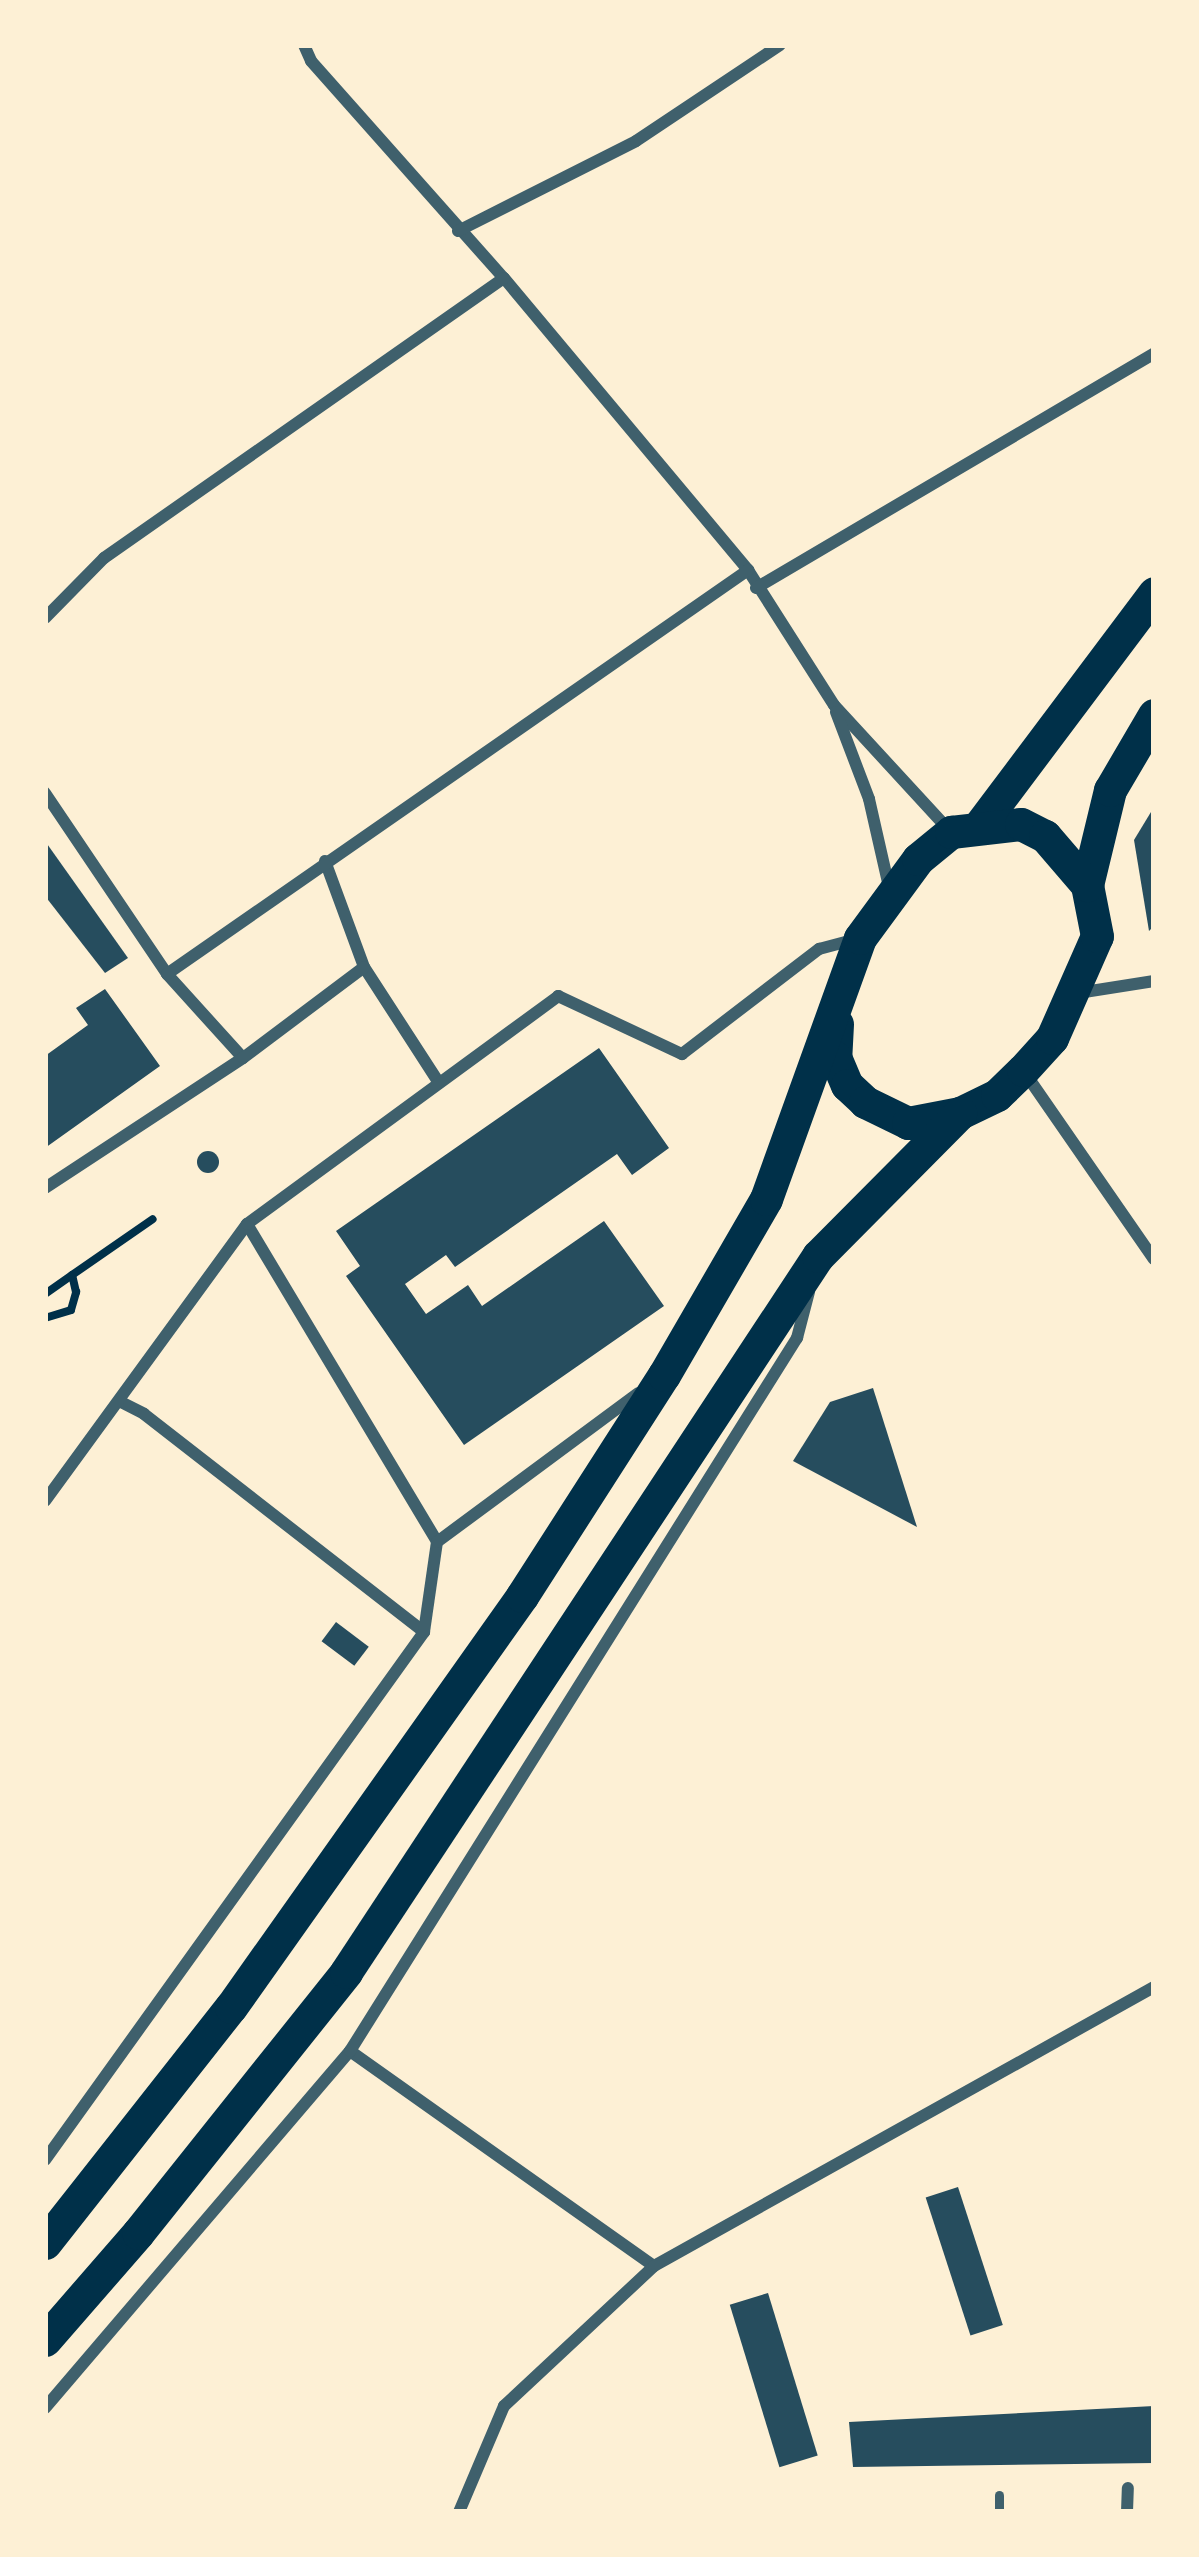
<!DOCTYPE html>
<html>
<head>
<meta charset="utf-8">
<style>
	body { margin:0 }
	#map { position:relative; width:1199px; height:2557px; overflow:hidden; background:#fdf0d5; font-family:Mulish,sans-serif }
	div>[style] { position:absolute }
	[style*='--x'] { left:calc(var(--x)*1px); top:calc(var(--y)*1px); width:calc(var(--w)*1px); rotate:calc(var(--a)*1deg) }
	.building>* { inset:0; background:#264d5e; transform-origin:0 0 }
	.round { border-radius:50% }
	.path>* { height:8px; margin:-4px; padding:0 4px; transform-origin:4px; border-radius:4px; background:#003049 }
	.service>* { height:9px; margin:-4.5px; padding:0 4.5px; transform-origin:4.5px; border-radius:4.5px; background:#3f606c }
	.minor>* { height:12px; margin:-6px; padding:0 6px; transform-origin:6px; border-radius:6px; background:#3f606c }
	.trunk>* { height:33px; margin:-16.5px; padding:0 16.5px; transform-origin:16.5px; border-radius:16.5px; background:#003049 }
	span { translate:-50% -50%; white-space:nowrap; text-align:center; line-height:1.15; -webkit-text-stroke:12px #fdf0d5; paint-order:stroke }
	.frame { position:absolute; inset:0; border:48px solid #fdf0d5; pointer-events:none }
</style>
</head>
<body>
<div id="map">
	<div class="building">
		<div style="clip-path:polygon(1154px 807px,1154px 926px,1149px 931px,1134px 840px)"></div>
		<div style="clip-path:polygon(45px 841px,128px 958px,105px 973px,45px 896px)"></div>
		<div style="clip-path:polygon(105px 989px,160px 1066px,45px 1148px,45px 1056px,88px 1025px,76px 1008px)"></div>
		<div style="clip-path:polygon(599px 1048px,669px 1148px,632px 1175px,617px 1154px,455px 1267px,446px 1255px,405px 1284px,426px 1314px,468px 1285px,482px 1306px,604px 1221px,664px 1306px,464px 1445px,346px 1276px,360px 1266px,336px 1231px)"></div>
		<div class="round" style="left:197px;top:1151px;width:22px;height:22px"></div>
		<div style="clip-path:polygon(873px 1388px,917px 1527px,793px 1461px,830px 1402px)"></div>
		<div style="left:336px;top:1622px;width:41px;height:24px;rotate:37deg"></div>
		<div style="left:958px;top:2187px;width:145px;height:34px;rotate:72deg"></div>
		<div style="left:768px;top:2293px;width:170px;height:40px;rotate:73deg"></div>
		<div style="clip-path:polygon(1154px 2406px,1154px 2463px,853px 2467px,849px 2422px)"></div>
	</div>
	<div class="path">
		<div style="--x:45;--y:1294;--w:33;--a:-35"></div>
		<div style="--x:45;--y:1318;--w:27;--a:-17"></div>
		<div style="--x:71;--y:1310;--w:19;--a:-74"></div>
		<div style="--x:76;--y:1292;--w:17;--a:-103"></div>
		<div style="--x:72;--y:1275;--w:98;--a:-34.7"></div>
	</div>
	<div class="service">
		<div style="--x:999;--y:2512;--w:17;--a:-90"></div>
	</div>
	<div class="minor">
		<div style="--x:304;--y:45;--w:17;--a:66"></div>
		<div style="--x:311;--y:61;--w:290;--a:48.4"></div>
		<div style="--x:504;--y:278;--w:381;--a:50.1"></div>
		<div style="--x:748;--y:570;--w:160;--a:57.5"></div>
		<div style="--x:834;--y:705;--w:170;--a:47.4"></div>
		<div style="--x:458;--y:231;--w:199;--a:-26.8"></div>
		<div style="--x:636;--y:141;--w:173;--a:-33.7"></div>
		<div style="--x:756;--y:588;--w:462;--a:-30.5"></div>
		<div style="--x:45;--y:618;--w:84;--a:-45.5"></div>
		<div style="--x:104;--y:558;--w:488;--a:-35"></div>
		<div style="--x:836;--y:712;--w:93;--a:69.2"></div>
		<div style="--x:869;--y:799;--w:90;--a:77.2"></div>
		<div style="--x:45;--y:793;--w:218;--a:56"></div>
		<div style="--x:167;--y:974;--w:113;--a:47.9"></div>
		<div style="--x:325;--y:861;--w:113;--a:69.8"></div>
		<div style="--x:364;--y:967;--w:138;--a:57.1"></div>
		<div style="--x:167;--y:974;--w:708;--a:-34.81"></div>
		<div style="--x:1078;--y:993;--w:77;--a:-9"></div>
		<div style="--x:1025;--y:1073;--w:226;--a:55.3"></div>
		<div style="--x:45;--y:1188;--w:237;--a:-33.3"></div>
		<div style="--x:243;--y:1058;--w:151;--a:-36.9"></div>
		<div style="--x:247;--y:1224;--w:370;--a:59.1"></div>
		<div style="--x:119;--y:1401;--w:28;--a:27"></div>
		<div style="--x:144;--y:1414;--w:355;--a:37.9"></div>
		<div style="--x:45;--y:1501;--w:343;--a:-53.9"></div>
		<div style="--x:247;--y:1224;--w:386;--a:-36.2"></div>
		<div style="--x:558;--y:996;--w:137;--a:25.1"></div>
		<div style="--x:682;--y:1054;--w:173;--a:-37.5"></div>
		<div style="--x:819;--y:949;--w:34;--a:-15"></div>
		<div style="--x:350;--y:2051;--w:372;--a:35.3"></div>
		<div style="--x:45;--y:2160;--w:650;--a:-54.33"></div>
		<div style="--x:424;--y:1632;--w:91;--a:-81.8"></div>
		<div style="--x:437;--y:1542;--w:250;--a:-36.5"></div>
		<div style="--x:45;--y:2408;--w:470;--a:-49.5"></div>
		<div style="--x:350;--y:2051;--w:842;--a:-57.92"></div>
		<div style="--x:797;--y:1338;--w:48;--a:-75.4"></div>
		<div style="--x:459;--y:2512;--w:115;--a:-67"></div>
		<div style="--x:504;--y:2406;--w:205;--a:-43"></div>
		<div style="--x:654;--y:2266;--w:573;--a:-29.16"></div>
		<div style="--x:1127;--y:2512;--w:24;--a:-88"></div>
	</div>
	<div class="trunk">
		<div style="--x:980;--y:825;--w:290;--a:-53.1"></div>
		<div style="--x:837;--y:1024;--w:33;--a:93"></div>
		<div style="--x:835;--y:1057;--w:30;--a:67"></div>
		<div style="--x:847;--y:1085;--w:25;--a:43"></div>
		<div style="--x:865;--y:1102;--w:48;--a:26"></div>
		<div style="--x:908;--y:1123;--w:53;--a:-10.9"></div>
		<div style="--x:960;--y:1113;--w:41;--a:-25.9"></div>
		<div style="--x:997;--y:1095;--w:36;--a:-44"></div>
		<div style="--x:1023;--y:1070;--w:43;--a:-47.8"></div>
		<div style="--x:1052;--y:1038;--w:111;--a:-66.2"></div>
		<div style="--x:1097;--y:936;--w:52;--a:-101.1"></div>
		<div style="--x:1087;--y:885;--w:98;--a:-76.4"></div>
		<div style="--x:1110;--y:790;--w:87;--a:-59.6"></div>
		<div style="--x:45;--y:2243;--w:300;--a:-51.8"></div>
		<div style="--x:231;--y:2007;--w:504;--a:-54.7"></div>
		<div style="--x:522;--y:1596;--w:263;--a:-57.3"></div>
		<div style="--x:664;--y:1375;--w:203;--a:-59.9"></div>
		<div style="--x:766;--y:1199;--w:277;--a:-70.2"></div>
		<div style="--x:860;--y:938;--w:98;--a:-53.7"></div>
		<div style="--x:918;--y:859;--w:43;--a:-39.3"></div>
		<div style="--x:951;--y:832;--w:70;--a:-6.5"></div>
		<div style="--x:1021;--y:824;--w:27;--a:27"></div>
		<div style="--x:1045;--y:836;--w:65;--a:49.4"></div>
		<div style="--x:45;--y:2340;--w:142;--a:-49"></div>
		<div style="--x:138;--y:2233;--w:334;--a:-51.4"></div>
		<div style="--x:346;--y:1972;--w:858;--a:-56.61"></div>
		<div style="--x:818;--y:1256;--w:202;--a:-45.2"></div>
	</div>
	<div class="frame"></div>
</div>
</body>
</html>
